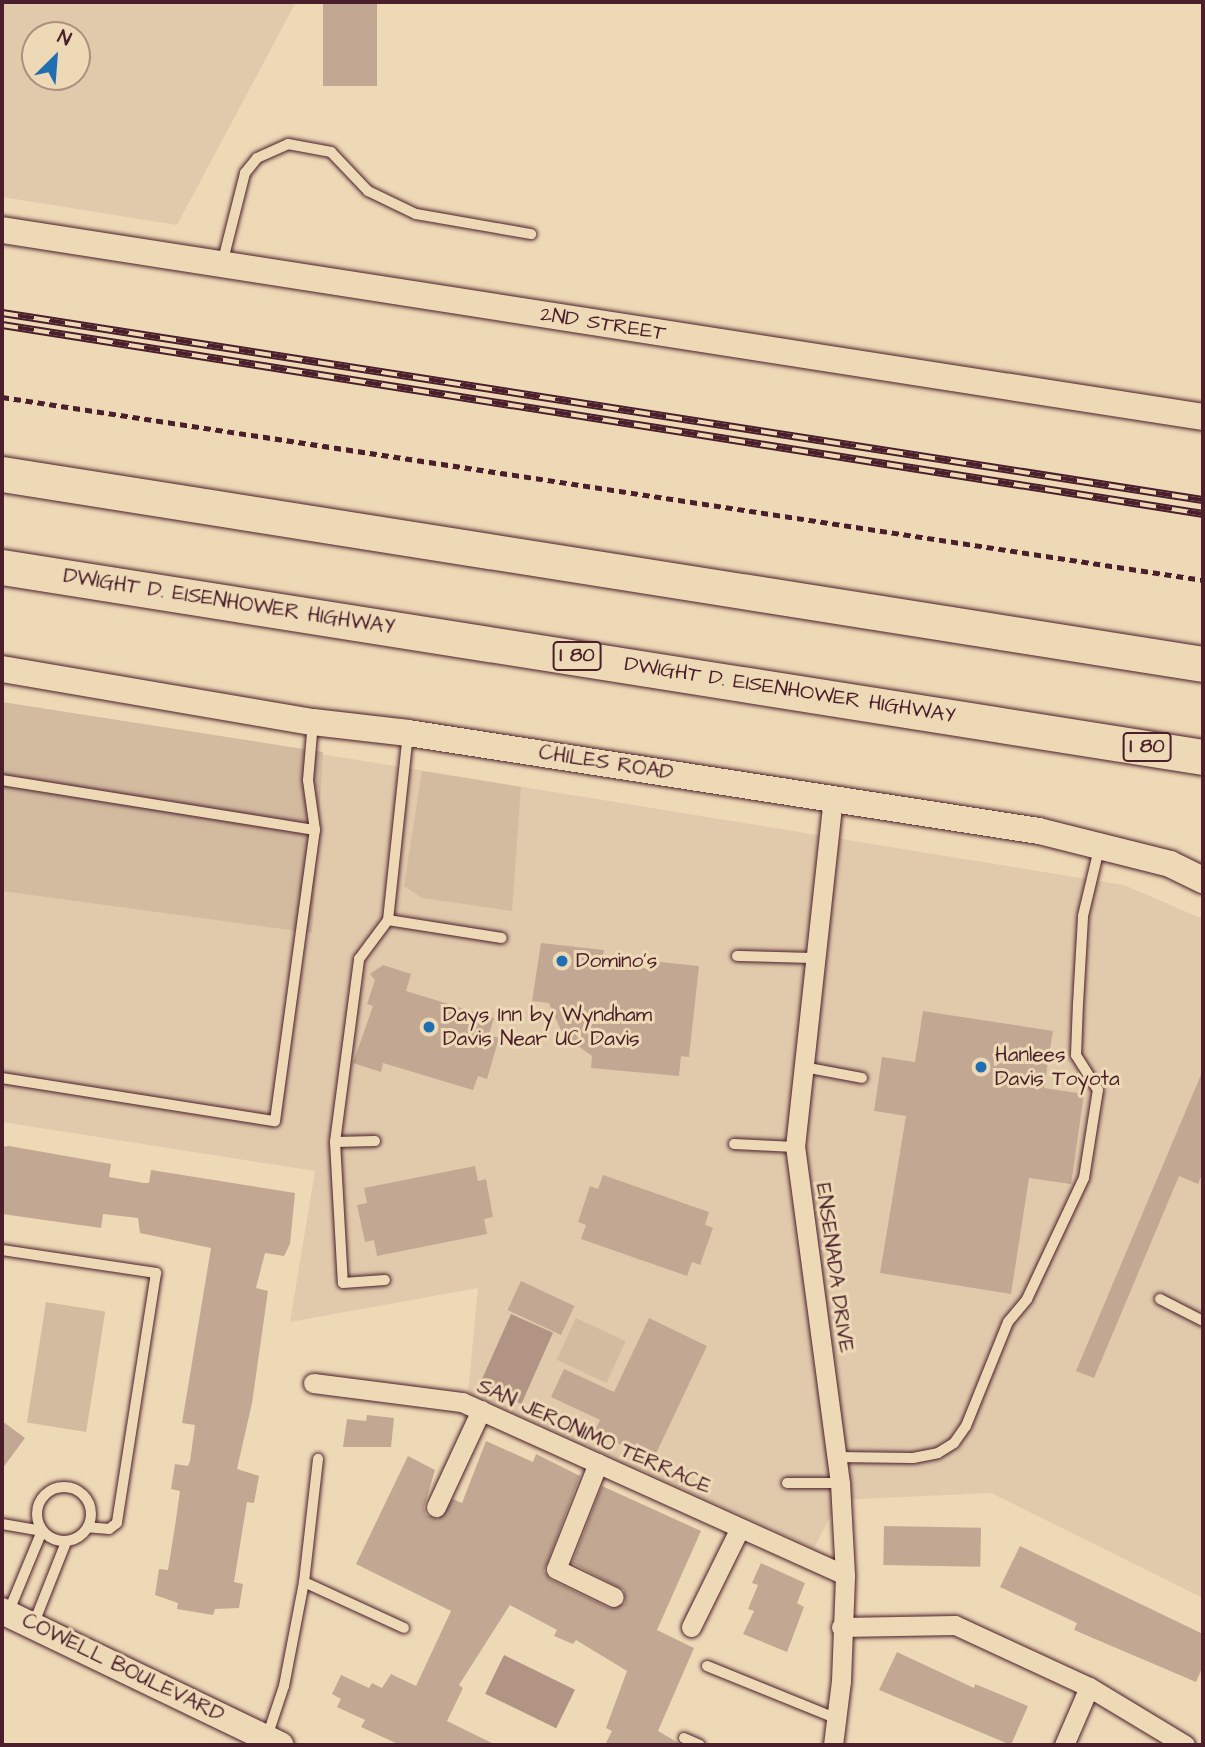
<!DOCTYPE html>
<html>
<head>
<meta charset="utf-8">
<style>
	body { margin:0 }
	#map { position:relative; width:1205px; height:1747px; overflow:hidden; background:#eed9b7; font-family:"Architects Daughter",sans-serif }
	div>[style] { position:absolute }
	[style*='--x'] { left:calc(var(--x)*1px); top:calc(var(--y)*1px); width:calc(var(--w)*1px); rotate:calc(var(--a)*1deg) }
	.built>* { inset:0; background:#e1caac }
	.green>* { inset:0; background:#d3bba0; transform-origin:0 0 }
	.water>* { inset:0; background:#b19483; transform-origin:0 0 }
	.building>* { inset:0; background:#c2a892; transform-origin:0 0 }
	.path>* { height:4.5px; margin-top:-2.25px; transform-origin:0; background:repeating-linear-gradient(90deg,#4a1f2b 0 7px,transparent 0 12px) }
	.roads { filter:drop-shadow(0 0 2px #4a1f2b) drop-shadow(0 0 2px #4a1f2b) }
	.lane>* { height:10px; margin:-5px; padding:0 5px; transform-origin:5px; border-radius:5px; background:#eed9b7 }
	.lane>.ring { margin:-5px; padding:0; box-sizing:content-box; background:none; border:10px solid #eed9b7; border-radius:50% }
	.street>* { height:19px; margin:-9.5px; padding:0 9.5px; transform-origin:9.5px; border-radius:9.5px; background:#eed9b7 }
	.secondary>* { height:26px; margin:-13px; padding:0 13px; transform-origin:13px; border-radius:13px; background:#eed9b7 }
	.highway>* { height:35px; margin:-17.5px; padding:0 17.5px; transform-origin:17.5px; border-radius:17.5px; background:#eed9b7 }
	.rail>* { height:8px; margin-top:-4px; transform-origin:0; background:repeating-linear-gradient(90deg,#eed9b7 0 16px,#4a1f2b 0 32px); box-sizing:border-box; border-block:2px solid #4a1f2b }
	.dots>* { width:19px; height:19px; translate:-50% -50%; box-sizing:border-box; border:4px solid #eed9b7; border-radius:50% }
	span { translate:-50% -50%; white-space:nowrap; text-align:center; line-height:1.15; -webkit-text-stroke:6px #eed9b7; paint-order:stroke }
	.shield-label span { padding:2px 5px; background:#eed9b7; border:2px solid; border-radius:5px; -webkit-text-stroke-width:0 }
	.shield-label { font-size:19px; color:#4a1f2b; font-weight:700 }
	.street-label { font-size:21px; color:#4a1f2b }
	.poi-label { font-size:21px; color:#4a1f2b }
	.left { translate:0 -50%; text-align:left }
	.frame { position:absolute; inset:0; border:4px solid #4a1f2b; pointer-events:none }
	.north { position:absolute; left:21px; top:21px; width:70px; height:70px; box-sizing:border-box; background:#eed9b7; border:2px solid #ac8f7f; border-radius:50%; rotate:25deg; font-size:19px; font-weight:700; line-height:28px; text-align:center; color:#4a1f2b }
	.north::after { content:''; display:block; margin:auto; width:24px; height:32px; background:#1f6fb2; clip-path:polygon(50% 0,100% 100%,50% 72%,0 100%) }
</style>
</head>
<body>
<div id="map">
	<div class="built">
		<div style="clip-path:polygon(evenodd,2px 2px,296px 2px,177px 225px,2px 197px,2px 2px,35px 35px,77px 35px,77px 77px,35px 77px,35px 35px)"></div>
		<div style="clip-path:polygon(2px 702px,1124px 885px,1203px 919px,1203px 1598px,991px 1493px,839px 1500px,814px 1548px,468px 1392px,478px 1288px,290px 1322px,315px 1171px,2px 1122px)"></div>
	</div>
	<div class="green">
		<div style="clip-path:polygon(2px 702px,323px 752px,312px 933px,2px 891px)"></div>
		<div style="clip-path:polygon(422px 771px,521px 787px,512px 911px,422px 898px,404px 886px)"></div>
		<div style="left:46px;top:1302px;width:60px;height:122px;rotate:9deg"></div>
		<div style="left:576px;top:1318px;width:55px;height:46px;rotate:25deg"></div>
	</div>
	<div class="water">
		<div style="left:511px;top:1314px;width:46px;height:78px;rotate:24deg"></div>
		<div style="left:504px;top:1655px;width:79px;height:43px;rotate:26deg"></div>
	</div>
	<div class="building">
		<div style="left:323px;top:2px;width:54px;height:84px"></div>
		<div style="clip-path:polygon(541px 943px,604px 950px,603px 956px,699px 966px,689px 1057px,681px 1056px,679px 1076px,591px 1068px,592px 1056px,563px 1035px,549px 1003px,532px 1001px)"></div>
		<div style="clip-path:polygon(383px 965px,411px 974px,406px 991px,494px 1018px,489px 1035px,499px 1038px,487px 1079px,478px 1076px,473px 1090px,383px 1063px,381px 1072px,353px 1063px,373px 1006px,367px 1004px,375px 980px,370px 974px)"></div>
		<div style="clip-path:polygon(923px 1011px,1053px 1031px,1044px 1088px,1084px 1094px,1071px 1184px,1029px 1178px,1011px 1294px,880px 1273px,906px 1116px,874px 1111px,882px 1057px,915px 1062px)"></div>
		<div style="clip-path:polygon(1203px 1070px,1203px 1172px,1198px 1184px,1179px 1176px,1094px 1378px,1076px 1371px)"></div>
		<div style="clip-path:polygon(9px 1146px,111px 1164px,109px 1177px,144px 1183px,149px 1183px,151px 1170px,295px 1193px,290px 1244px,284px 1256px,265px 1253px,256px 1288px,268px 1291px,252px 1403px,237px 1469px,259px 1476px,254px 1503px,247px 1502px,234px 1582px,243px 1584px,239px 1608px,215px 1609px,213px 1615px,177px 1609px,178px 1603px,155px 1595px,159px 1569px,168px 1570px,175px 1526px,180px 1491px,171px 1489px,175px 1464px,188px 1466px,190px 1461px,195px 1425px,182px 1423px,211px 1248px,140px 1233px,138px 1218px,103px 1214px,101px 1228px,2px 1214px,2px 1147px)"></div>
		<div style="clip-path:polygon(475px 1166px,478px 1181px,486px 1179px,493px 1217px,484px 1219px,487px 1234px,377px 1256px,374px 1240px,365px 1242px,357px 1205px,367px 1203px,364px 1188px)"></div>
		<div style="clip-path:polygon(603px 1175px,709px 1212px,705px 1225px,713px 1228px,700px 1265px,692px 1262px,687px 1276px,581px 1239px,586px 1225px,578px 1222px,590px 1186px,598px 1189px)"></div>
		<div style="left:521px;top:1281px;width:59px;height:32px;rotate:25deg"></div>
		<div style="clip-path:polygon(649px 1318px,707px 1346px,653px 1460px,594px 1432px,600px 1420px,551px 1397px,564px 1369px,614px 1392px)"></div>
		<div style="clip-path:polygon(367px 1415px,394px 1418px,391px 1447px,343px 1447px,347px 1419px,366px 1421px)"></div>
		<div style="clip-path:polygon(2px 1421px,25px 1438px,2px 1469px)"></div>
		<div style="clip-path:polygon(486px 1441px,533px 1462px,536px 1454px,580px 1476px,544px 1571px,551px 1580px,609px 1608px,625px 1603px,624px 1590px,572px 1563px,602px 1486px,701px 1531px,657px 1630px,694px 1648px,658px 1731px,682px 1745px,605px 1745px,612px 1731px,606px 1728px,627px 1671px,576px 1640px,573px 1644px,554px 1636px,557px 1630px,510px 1605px,459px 1685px,463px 1688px,447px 1721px,496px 1745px,400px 1745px,361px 1727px,365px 1720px,337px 1707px,341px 1699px,332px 1694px,341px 1675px,369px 1688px,372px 1683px,382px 1688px,391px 1674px,416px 1686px,451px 1611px,356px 1564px,408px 1456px,435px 1470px,424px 1507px,426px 1515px,438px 1519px,453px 1499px,462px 1503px)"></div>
		<div style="left:884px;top:1526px;width:97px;height:39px;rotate:1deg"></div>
		<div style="clip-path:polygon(1020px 1546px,1203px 1634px,1203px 1666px,1196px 1682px,1074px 1630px,1077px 1623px,1000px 1587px)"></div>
		<div style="clip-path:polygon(761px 1563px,805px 1583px,797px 1603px,804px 1607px,787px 1652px,743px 1634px,754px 1611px,748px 1609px,758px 1585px,752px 1583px)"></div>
		<div style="clip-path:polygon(897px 1652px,974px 1688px,975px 1684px,1028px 1706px,1011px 1745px,879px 1690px)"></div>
	</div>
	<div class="path">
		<div style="--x:2;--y:397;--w:1215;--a:8.66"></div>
	</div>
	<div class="roads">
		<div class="lane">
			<div style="--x:222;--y:264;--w:94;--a:-75.8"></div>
			<div style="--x:245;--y:173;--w:19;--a:-51"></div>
			<div style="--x:257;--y:158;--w:34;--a:-24"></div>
			<div style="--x:288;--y:144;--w:44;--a:10.5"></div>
			<div style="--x:331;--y:152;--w:54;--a:46.5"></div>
			<div style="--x:368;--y:191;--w:53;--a:25.6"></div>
			<div style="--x:416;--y:214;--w:117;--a:9.9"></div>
			<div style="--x:408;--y:733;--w:188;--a:96.1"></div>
			<div style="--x:388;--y:920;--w:115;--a:9"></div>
			<div style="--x:2;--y:780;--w:317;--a:9.1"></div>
			<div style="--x:737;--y:956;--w:79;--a:1.5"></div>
			<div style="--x:804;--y:1067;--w:59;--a:10.7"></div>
			<div style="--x:2;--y:1078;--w:276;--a:9"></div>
			<div style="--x:275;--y:1121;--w:294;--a:-82.2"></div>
			<div style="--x:315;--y:830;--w:50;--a:-98"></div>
			<div style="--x:308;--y:780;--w:58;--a:-85.1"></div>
			<div style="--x:375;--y:1141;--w:40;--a:178.6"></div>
			<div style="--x:335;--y:1142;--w:185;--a:-82.5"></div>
			<div style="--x:359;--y:959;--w:49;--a:-53.4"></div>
			<div style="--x:335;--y:1142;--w:141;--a:86.8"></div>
			<div style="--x:343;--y:1283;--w:42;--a:-4.1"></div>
			<div style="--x:734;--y:1144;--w:61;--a:2.8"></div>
			<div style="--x:2;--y:1250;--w:156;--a:8.5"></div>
			<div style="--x:156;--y:1273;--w:253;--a:98.9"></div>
			<div style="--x:117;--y:1523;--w:10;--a:143"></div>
			<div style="--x:109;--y:1529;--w:21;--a:-175"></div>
			<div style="--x:1160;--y:1299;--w:48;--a:27.1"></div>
			<div style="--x:837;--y:1457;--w:76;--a:0.8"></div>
			<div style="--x:913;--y:1458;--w:25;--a:-11"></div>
			<div style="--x:938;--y:1453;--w:19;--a:-32"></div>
			<div style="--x:954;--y:1443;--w:21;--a:-55"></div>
			<div style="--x:966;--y:1426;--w:112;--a:-68"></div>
			<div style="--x:1008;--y:1322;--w:30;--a:-50"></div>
			<div style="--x:1027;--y:1299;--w:134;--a:-64.8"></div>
			<div style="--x:1084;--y:1178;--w:89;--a:-81"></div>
			<div style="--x:1098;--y:1090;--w:41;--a:-122.2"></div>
			<div style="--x:1076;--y:1055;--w:51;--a:-87.8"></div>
			<div style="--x:1078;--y:1004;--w:88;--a:-86.7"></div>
			<div style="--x:1083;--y:916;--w:69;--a:-76.6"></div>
			<div style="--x:787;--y:1483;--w:53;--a:0"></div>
			<div class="ring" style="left:37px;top:1487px;width:44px;height:44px"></div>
			<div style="--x:2;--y:1524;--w:41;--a:9.9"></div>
			<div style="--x:42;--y:1531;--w:89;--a:112.5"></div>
			<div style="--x:304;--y:1582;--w:110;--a:24.7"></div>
			<div style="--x:34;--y:1623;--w:87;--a:-68.4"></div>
			<div style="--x:707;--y:1666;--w:138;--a:22.1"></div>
			<div style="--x:267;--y:1737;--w:54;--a:-71.6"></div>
			<div style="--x:284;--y:1686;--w:106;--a:-79.1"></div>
			<div style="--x:304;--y:1582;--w:124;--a:-83.5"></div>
			<div style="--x:684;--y:1738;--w:17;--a:24"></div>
		</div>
		<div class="street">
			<div style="--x:313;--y:1383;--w:150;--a:7.3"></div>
			<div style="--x:462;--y:1402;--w:420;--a:24.3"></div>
			<div style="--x:598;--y:1463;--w:114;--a:111.6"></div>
			<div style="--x:556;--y:1569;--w:64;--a:25.8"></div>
			<div style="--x:436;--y:1507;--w:107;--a:-65.1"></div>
			<div style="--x:691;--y:1627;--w:110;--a:-63.7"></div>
			<div style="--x:841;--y:1627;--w:114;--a:-1"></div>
			<div style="--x:955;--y:1625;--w:148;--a:24.8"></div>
			<div style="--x:1089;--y:1687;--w:112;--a:31.1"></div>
			<div style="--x:833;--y:1745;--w:64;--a:-82.9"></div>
			<div style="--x:841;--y:1681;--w:106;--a:-87.8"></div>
			<div style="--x:845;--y:1575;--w:92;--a:-93.1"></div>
			<div style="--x:840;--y:1483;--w:339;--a:-97.6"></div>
			<div style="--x:795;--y:1147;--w:351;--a:-83.8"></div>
			<div style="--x:1064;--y:1745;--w:63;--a:-66.7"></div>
		</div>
		<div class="secondary">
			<div style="--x:2;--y:230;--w:1215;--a:8.85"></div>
			<div style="--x:2;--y:669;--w:315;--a:9.7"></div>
			<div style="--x:313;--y:722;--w:96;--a:6.6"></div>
			<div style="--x:408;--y:733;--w:639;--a:8.83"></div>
			<div style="--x:1039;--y:831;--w:135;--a:14.1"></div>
			<div style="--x:1170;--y:864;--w:37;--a:26"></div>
			<div style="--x:2;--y:1611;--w:309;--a:25.7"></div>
		</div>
		<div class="highway">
			<div style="--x:2;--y:474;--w:1216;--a:8.99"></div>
			<div style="--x:2;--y:567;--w:1216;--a:8.99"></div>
		</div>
	</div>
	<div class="rail">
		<div style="--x:2;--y:313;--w:1215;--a:8.85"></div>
		<div style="--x:2;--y:325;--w:1216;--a:8.94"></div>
	</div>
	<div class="dots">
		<div style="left:562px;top:961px;background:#1f6fb2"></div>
		<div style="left:429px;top:1027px;background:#1f6fb2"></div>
		<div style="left:981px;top:1067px;background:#1f6fb2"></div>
	</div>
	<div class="shield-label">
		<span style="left:577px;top:656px">I 80</span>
		<span style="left:1147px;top:747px">I 80</span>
	</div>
	<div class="street-label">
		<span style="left:603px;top:324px;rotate:9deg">2ND STREET</span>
		<span style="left:229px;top:602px;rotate:9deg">DWIGHT D. EISENHOWER HIGHWAY</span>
		<span style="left:790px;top:690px;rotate:9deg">DWIGHT D. EISENHOWER HIGHWAY</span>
		<span style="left:606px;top:763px;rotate:9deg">CHILES ROAD</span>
		<span style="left:834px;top:1268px;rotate:82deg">ENSENADA DRIVE</span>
		<span style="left:594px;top:1437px;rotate:24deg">SAN JERONIMO TERRACE</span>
		<span style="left:123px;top:1668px;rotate:26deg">COWELL BOULEVARD</span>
	</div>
	<div class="poi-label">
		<span class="left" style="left:576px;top:961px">Domino's</span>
		<span class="left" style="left:443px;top:1027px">Days Inn by Wyndham<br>Davis Near UC Davis</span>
		<span class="left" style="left:995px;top:1067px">Hanlees<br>Davis Toyota</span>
	</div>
	<div class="frame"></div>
	<div class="north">N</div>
</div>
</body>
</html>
